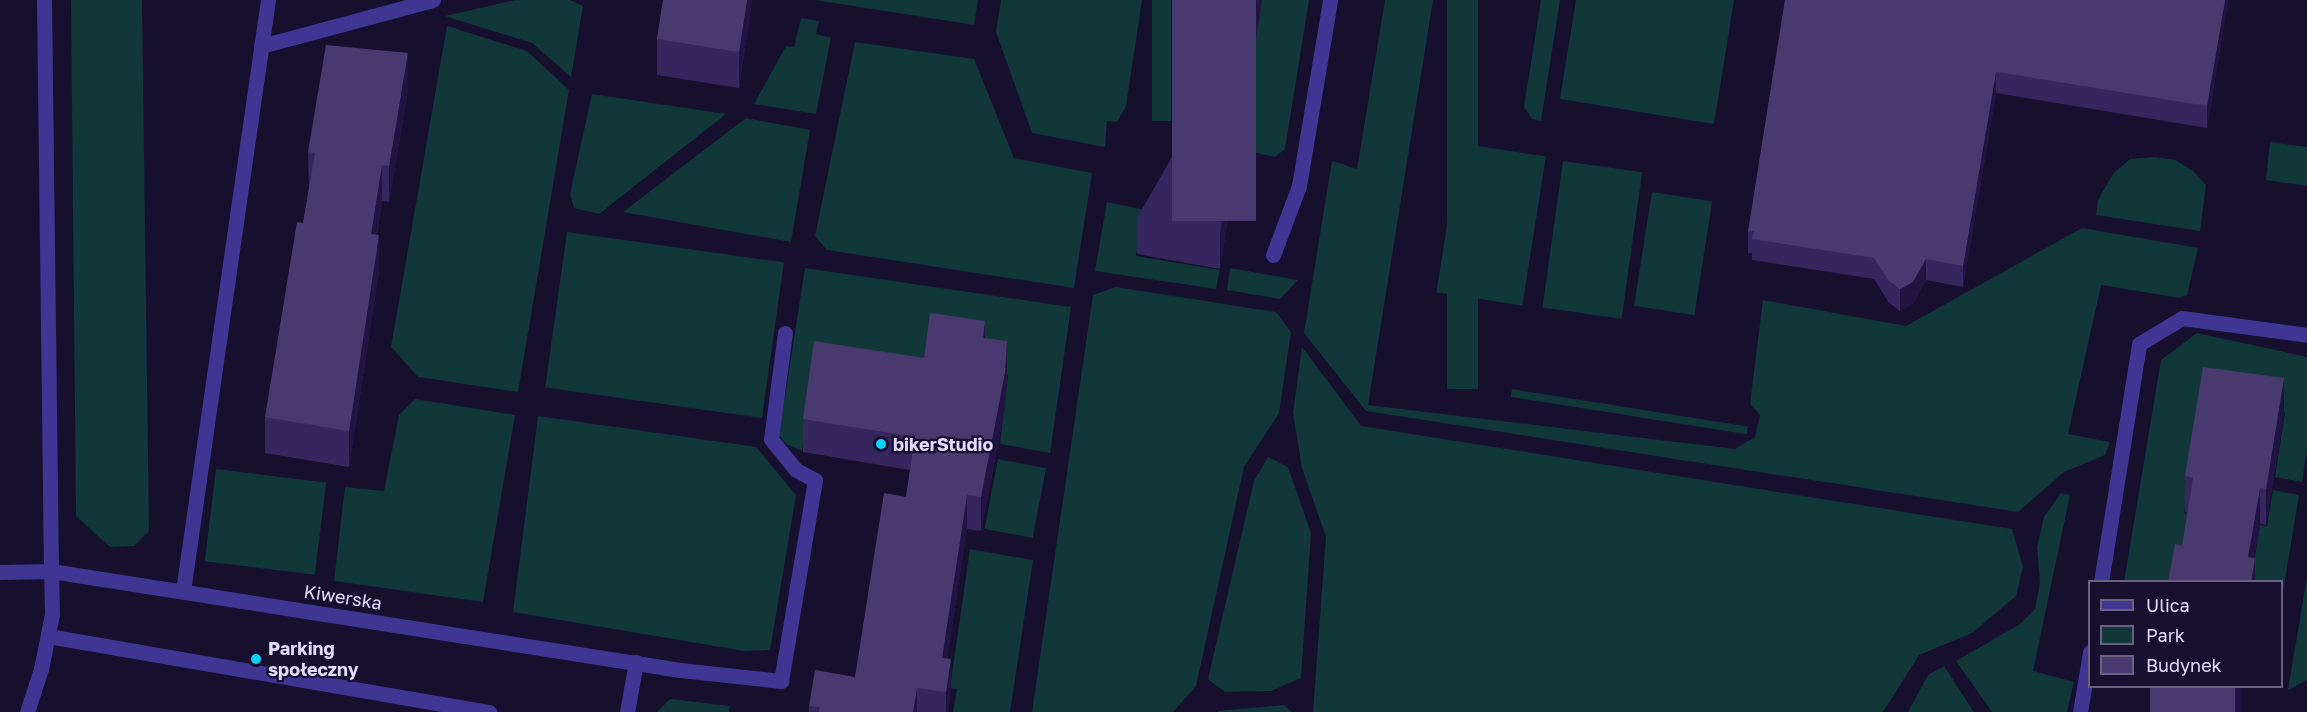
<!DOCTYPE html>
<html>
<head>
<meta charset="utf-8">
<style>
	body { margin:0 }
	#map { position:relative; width:2307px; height:712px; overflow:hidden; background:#160f2e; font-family:"Golos Text",sans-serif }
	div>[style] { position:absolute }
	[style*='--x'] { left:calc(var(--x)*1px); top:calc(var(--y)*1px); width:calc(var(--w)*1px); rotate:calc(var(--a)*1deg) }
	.green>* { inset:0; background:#113739; transform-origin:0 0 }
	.service>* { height:15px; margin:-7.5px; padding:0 7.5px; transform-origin:7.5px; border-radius:7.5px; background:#403592 }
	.minor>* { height:15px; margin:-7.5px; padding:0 7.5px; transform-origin:7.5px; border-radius:7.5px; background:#403592 }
	.wall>* { inset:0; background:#35265d }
	.shaded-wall>* { inset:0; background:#211443; transform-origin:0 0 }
	.building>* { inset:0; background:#48396f; transform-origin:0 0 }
	.dots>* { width:16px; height:16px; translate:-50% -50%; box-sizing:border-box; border:3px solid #160f2e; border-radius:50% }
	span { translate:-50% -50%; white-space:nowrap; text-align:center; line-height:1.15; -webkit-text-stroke:4.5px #160f2e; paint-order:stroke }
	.poi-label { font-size:18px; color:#e2dcff; font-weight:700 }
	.left { translate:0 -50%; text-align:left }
	.street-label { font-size:18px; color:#e2dcff }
	.legend { position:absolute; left:2088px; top:580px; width:195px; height:108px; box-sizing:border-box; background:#160f2e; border:2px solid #686182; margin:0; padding:8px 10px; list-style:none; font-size:18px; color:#e2dcff }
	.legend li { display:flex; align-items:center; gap:12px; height:30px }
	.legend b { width:30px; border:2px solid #686182 }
</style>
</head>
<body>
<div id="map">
	<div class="green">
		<div style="clip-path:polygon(71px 0,142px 0,149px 531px,134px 546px,110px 547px,76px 516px)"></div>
		<div style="clip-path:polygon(516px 0,570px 0,583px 6px,571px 77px,532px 43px,445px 16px)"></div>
		<div style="clip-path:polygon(815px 0,978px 0,974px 25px)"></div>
		<div style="clip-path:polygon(1001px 0,1142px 0,1126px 106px,1117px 122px,1107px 121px,1105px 147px,1032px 133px,996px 32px)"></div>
		<div style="left:1152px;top:0;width:19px;height:121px"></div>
		<div style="clip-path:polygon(1262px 0,1309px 0,1285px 149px,1275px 157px,1238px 149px)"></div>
		<div style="clip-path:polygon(1385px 0,1433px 0,1368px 405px,1735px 449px,1755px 437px,1760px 415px,1750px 404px,1763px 300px,1906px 326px,2082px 228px,2198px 248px,2187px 295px,2179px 298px,2101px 285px,2068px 434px,2110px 442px,2105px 455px,2064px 472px,2018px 512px,1366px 411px,1304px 333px,1332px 161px,1357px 169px)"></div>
		<div style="left:1447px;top:0;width:31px;height:389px"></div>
		<div style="clip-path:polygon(1541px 0,1560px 0,1541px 121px,1532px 119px,1524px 107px)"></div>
		<div style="clip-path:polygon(1576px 0,1734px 0,1714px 124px,1560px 99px)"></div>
		<div style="clip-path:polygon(801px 18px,819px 21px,816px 34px,831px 38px,816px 114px,754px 104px,786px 46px,794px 47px)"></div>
		<div style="clip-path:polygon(447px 26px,527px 51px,569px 90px,518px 392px,418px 377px,391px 347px)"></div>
		<div style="clip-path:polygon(855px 42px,974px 59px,1014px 158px,1092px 173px,1074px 288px,827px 250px,815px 236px)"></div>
		<div style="clip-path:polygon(592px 94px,726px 114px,599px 214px,574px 208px,570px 194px)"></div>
		<div style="clip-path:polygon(746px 118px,810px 130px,791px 242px,623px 212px)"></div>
		<div style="clip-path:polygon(2270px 142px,2307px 147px,2307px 186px,2266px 180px)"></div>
		<div style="left:1460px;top:143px;width:87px;height:151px;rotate:9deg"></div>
		<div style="clip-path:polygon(2155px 157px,2175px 160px,2193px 171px,2206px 185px,2200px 231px,2096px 215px,2098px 200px,2113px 174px,2130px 159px)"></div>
		<div style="left:1563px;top:161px;width:80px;height:148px;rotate:8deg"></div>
		<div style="left:1652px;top:192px;width:61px;height:115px;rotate:9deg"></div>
		<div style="clip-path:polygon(1107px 202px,1144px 210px,1136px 256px,1220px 270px,1216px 289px,1095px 271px)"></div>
		<div style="left:567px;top:232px;width:219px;height:157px;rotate:8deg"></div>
		<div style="clip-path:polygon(805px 268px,1071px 307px,1050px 453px,1000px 444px,1008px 375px,984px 371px,924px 390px,814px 373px,802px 451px,786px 444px,779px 435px)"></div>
		<div style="clip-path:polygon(1230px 268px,1298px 280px,1280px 299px,1227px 290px)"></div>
		<div style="clip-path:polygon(1116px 287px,1276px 312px,1291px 332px,1279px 413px,1244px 467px,1196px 686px,1173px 712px,1032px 712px,1093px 295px)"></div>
		<div style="clip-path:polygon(2197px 333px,2307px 357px,2307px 450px,2302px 482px,2275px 477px,2285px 413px,2202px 402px,2184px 513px,2192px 514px,2173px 582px,2124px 582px,2161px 360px)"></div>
		<div style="clip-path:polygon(1302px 347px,1361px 426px,2012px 529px,2023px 567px,2016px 596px,1972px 633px,1919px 655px,1883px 712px,1313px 712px,1326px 537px,1302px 468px,1293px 413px)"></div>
		<div style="left:1512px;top:389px;width:239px;height:8px;rotate:9deg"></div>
		<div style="clip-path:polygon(415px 399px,515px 415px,483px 602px,334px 581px,345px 487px,384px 491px,399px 415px)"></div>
		<div style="clip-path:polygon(538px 416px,756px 447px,796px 495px,770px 650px,744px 651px,513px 612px)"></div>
		<div style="clip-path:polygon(1268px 457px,1288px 467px,1311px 533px,1301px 678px,1271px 691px,1225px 692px,1208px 679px,1254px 481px)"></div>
		<div style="left:998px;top:459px;width:49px;height:71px;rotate:11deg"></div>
		<div style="left:216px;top:469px;width:111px;height:93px;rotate:7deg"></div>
		<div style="clip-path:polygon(2273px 490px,2299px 495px,2282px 598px,2282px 582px,2251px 582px,2260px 525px,2267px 526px)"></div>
		<div style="clip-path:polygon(2061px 493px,2070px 495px,2033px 671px,2074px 682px,2067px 712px,1992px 712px,1956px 661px,2020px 624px,2035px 609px,2040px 582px,2037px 547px,2044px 517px)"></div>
		<div style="clip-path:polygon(970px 549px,1033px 560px,1010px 712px,953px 712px,957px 689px,950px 688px)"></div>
		<div style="clip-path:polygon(2307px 577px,2307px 680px,2288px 690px)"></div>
		<div style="clip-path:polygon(1944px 666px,1974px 712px,1908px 712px,1928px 675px)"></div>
		<div style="clip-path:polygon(670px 699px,730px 706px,729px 712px,657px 712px)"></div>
		<div style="clip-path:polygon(1284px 705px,1292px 712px,1217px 712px,1218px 711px)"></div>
	</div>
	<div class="service">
		<div style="--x:44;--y:0;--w:571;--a:89.3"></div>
		<div style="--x:261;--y:46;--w:178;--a:-15"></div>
		<div style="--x:1273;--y:255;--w:74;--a:-69.4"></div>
		<div style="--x:1299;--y:186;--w:189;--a:-80.5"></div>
		<div style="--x:2101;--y:582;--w:241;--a:-80.9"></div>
		<div style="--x:2139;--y:344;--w:50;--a:-31.2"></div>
		<div style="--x:2182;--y:318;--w:126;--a:7.7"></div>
		<div style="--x:48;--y:636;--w:448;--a:9.8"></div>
		<div style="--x:2080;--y:712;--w:61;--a:-80.5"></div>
	</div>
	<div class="minor">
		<div style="--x:0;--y:572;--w:51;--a:-1.1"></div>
		<div style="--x:51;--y:571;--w:637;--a:8.94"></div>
		<div style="--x:680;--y:670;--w:102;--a:6.2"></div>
		<div style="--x:781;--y:681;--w:204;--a:-80.4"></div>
		<div style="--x:815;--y:480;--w:21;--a:-152"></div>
		<div style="--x:796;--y:470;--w:40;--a:-129"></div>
		<div style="--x:771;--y:439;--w:107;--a:-82.5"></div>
		<div style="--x:183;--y:591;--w:597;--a:-81.82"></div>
		<div style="--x:27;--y:712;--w:45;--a:-72"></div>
		<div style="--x:41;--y:669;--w:56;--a:-78.7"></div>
		<div style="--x:52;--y:614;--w:43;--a:-91.3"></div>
		<div style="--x:627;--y:712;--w:51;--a:-79.8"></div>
	</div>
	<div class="wall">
		<div style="clip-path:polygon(663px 0,752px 0,739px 88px,657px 75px,657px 39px)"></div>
		<div style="clip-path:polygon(1262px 0,1220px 269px,1137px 254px,1137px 218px)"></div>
		<div style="clip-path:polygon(1785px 0,2228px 0,2207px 128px,1996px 93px,1963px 287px,1926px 280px,1913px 304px,1900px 311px,1889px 303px,1874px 279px,1752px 260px,1752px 253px,1748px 253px,1748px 232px)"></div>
		<div style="clip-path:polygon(408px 90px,389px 202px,382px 201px,377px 235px,379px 271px,349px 467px,265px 453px,265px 417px,303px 223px,309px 189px,308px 152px)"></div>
		<div style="clip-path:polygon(985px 338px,1007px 375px,1005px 407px,981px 531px,967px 529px,947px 659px,951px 693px,948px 712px,809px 712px,809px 706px,855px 677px,906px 497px,910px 470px,803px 452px,803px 419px,924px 358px)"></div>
		<div style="clip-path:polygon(2284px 414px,2266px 525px,2260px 524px,2254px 558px,2255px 582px,2182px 546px,2187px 513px,2185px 512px,2185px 476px)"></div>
	</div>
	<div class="shaded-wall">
		<div style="clip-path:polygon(747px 0,752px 0,739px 88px,739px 52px)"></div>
		<div style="clip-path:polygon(1256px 0,1262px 0,1220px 269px,1220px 233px)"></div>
		<div style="clip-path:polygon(2225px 0,2228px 0,2207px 128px,2207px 106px)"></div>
		<div style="clip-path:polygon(408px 53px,408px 90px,389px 202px,389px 166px)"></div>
		<div style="clip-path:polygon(1996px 72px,1996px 93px,1963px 287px,1963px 266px)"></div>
		<div style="clip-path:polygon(382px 165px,382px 201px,371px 270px,371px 234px)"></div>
		<div style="clip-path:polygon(379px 235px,379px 271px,349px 467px,349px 431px)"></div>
		<div style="clip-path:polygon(1926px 259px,1926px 280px,1913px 304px,1900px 311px,1900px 289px)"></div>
		<div style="clip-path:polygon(985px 321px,985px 354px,983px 338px)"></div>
		<div style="clip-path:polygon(1007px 341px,1007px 375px,1005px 407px,981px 531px,981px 497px)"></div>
		<div style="clip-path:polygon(2284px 378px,2284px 414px,2266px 525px,2266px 489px)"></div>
		<div style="clip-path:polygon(2260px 488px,2260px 524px,2250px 582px,2248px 557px)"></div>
		<div style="clip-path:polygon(967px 495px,967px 529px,942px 692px,942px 658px)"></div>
		<div style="clip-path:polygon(2255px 558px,2255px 582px,2251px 582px)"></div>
		<div style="clip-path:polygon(951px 659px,951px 693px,948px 712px,946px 712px,946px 692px)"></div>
		<div style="left:2235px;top:687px;width:6px;height:25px"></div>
		<div style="clip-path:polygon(917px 688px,917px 712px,913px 712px)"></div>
	</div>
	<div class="building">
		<div style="clip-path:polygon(663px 0,747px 0,739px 52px,657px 39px)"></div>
		<div style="left:1172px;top:0;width:84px;height:221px"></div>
		<div style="clip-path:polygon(1785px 0,2225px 0,2207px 106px,1996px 72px,1963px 266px,1926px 259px,1913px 282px,1900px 289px,1889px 281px,1874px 258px,1752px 239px,1754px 231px,1748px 232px)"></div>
		<div style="clip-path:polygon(326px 45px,408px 53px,389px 166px,382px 165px,371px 234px,379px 235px,349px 431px,265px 417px,297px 222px,303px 223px,315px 153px,308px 152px)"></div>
		<div style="clip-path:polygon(930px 313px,985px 321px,983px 338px,1007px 341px,1005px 373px,981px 497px,967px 495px,942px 658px,951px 659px,946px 692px,917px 688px,913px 712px,819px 712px,820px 707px,809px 706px,815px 670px,855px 677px,884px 493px,906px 497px,915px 437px,803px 419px,814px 341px,924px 358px)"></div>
		<div style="clip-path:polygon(2203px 367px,2284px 378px,2266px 489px,2260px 488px,2248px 557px,2255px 558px,2251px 582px,2168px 582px,2175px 544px,2182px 546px,2193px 478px,2185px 476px)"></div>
		<div style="left:2150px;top:687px;width:85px;height:25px"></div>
	</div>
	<div class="dots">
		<div style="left:881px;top:444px;background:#08d2ff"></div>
		<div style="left:256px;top:659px;background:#08d2ff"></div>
	</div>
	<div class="poi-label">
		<span class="left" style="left:893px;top:444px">bikerStudio</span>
		<span class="left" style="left:268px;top:659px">Parking<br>społeczny</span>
	</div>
	<div class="street-label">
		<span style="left:343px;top:597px;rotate:9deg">Kiwerska</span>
	</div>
	<ul class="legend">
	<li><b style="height:8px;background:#403592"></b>Ulica</li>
	<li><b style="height:16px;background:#113739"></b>Park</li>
	<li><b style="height:16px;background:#48396f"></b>Budynek</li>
	</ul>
</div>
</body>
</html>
